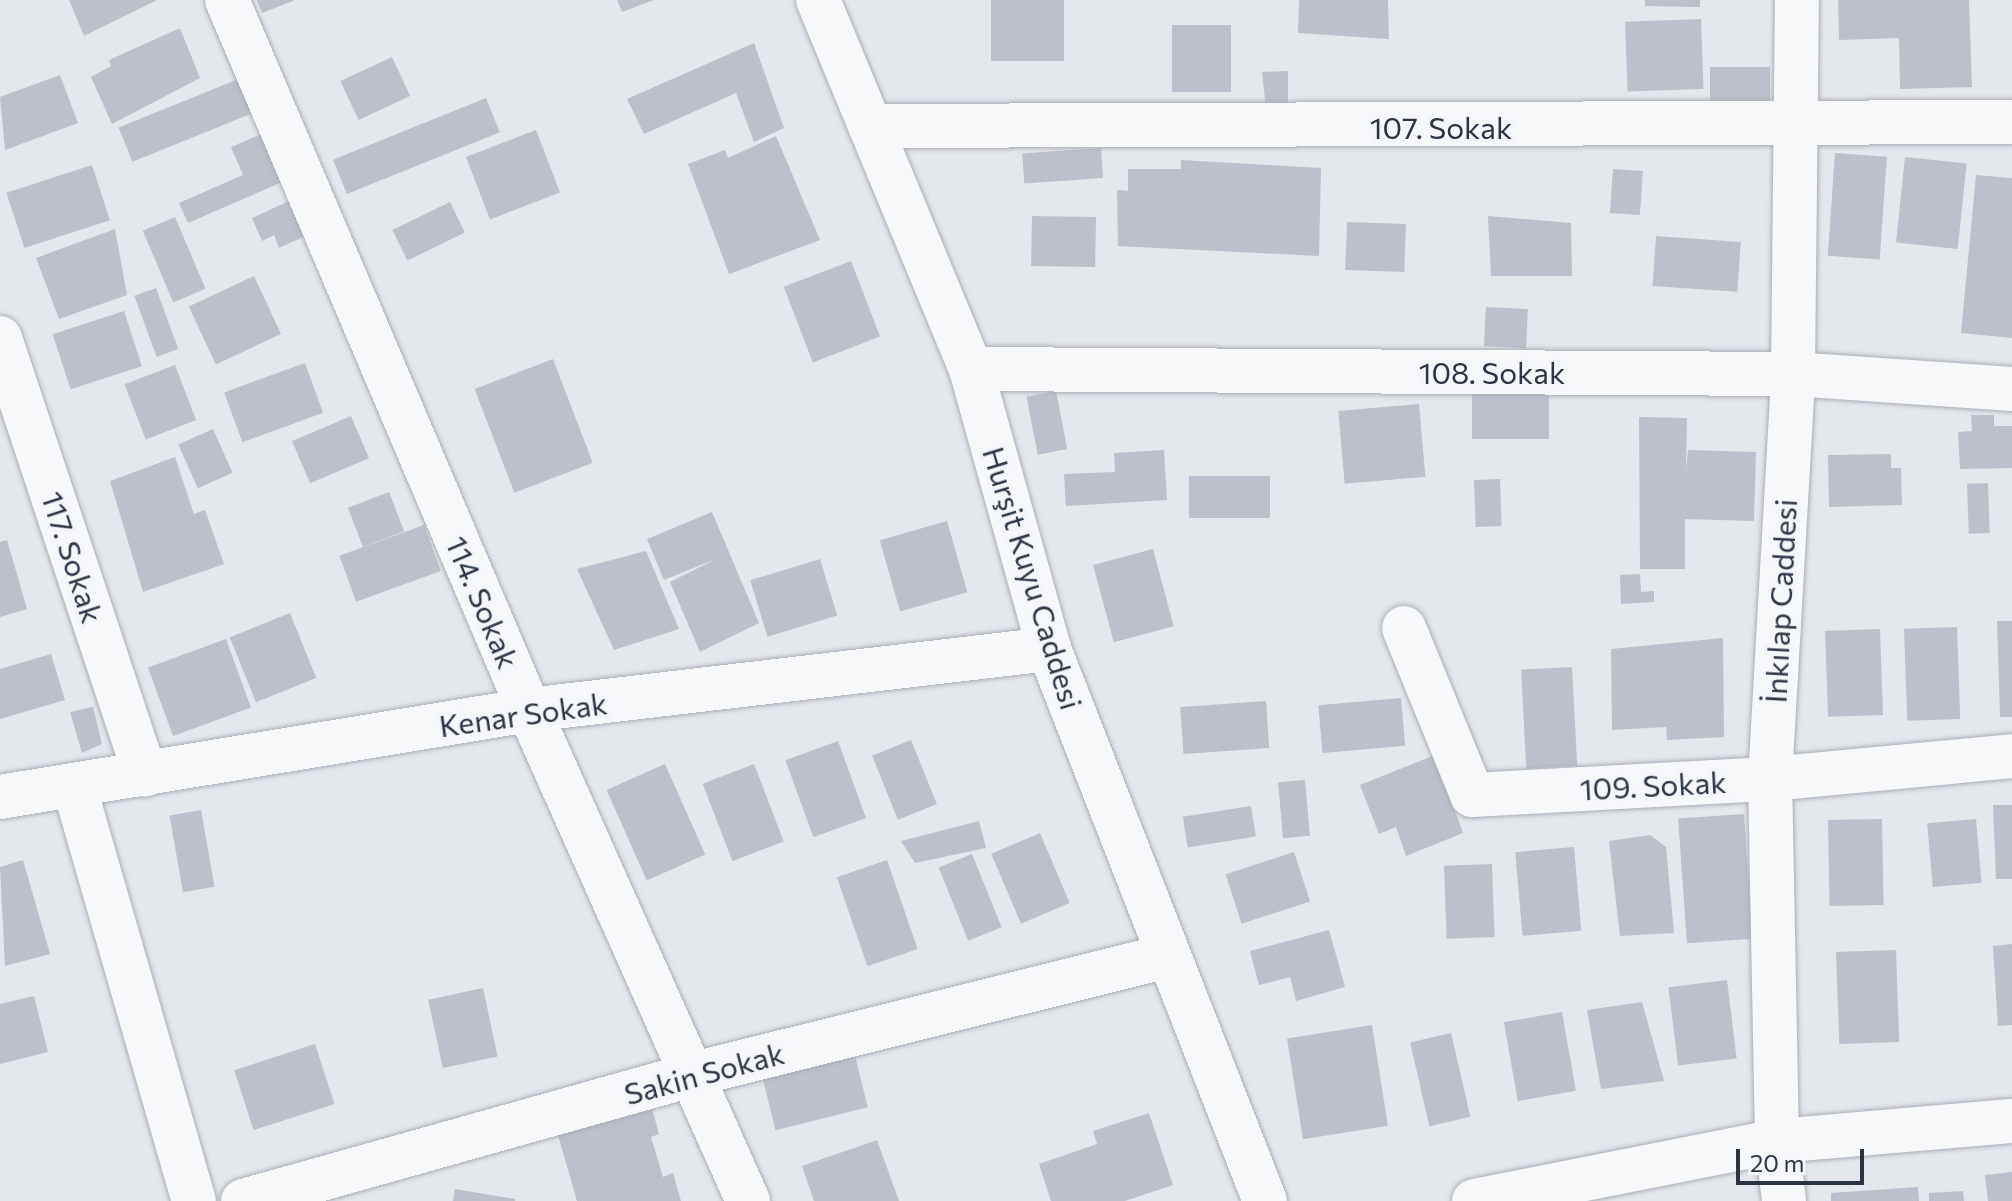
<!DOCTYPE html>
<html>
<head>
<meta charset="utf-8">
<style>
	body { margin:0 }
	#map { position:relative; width:2012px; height:1201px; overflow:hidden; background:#e4e7ec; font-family:Commissioner,sans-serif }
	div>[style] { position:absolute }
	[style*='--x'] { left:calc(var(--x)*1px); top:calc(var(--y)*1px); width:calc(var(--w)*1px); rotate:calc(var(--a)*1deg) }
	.building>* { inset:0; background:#bbc0ca; transform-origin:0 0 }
	.roads { filter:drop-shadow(0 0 2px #a9aeb7) drop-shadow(0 0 2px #a9aeb7) }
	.minor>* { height:44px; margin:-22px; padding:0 22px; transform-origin:22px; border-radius:22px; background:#f7f8fa }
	span { translate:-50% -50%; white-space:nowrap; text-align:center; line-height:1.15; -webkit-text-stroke:8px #f4f6f9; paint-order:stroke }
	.street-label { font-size:30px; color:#2b3445 }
	.scale { position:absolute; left:1736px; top:1149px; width:128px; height:36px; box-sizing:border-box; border:4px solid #2b3445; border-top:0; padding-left:10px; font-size:24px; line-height:28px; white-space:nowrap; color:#2b3445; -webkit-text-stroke:6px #f4f6f9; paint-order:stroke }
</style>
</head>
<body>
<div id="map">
	<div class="building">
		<div style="clip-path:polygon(69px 0,157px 0,84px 36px)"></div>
		<div style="clip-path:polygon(257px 0,295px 0,262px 13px)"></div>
		<div style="clip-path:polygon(617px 0,654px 0,622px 12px)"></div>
		<div style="left:991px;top:0;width:73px;height:61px"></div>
		<div style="clip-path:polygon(1299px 0,1388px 0,1389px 39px,1298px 33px)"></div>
		<div style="clip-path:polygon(1645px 0,1700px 0,1700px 7px,1645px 6px)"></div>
		<div style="clip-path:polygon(1838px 0,1969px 0,1972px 87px,1900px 89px,1899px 38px,1839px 40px)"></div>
		<div style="left:1701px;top:19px;width:70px;height:76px;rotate:88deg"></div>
		<div style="left:1172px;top:25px;width:59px;height:67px"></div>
		<div style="clip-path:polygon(180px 28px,200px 78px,112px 124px,91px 77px,111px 66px,109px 60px)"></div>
		<div style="clip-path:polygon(754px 43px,784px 128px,754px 142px,736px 93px,644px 134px,627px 99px)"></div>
		<div style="left:392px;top:57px;width:43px;height:57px;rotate:65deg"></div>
		<div style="left:1770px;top:67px;width:39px;height:60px;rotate:90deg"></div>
		<div style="clip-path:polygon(1288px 71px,1288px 109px,1266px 109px,1262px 72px)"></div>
		<div style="clip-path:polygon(60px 75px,78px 123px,5px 150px,0 97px)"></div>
		<div style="left:241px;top:78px;width:37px;height:132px;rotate:68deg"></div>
		<div style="left:486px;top:98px;width:37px;height:165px;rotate:68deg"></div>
		<div style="left:536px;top:130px;width:67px;height:75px;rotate:69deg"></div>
		<div style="clip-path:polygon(266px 132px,287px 180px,188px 223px,179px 203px,243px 175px,231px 147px)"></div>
		<div style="clip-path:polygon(776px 136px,820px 240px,729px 274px,688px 164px,725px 150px,728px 158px)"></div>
		<div style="left:1101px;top:148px;width:30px;height:79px;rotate:86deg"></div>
		<div style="left:1835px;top:153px;width:52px;height:103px;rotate:4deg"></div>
		<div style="left:1905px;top:157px;width:62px;height:86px;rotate:6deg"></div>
		<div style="clip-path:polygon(1181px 160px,1321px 168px,1319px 256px,1118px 246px,1117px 190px,1128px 191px,1128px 169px,1181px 169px)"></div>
		<div style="left:92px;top:165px;width:58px;height:90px;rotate:72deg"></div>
		<div style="left:1613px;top:169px;width:30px;height:44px;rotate:4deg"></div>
		<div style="clip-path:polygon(1976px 175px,2012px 178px,2012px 338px,1961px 333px)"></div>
		<div style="clip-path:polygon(296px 198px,312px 233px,279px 248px,274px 235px,262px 241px,252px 218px)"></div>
		<div style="left:450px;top:202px;width:34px;height:64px;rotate:64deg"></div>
		<div style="left:1032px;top:216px;width:64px;height:50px;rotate:1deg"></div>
		<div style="clip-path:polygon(1488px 216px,1571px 223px,1572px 276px,1491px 276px)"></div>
		<div style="left:175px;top:217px;width:78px;height:35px;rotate:67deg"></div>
		<div style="left:1347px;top:222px;width:59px;height:48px;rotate:2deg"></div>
		<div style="clip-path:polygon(115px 229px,127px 295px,59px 319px,36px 258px)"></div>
		<div style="left:1656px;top:236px;width:85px;height:50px;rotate:4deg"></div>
		<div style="left:851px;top:261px;width:81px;height:72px;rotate:69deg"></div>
		<div style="left:254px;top:276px;width:64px;height:72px;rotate:65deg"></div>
		<div style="left:156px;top:288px;width:65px;height:23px;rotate:70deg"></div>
		<div style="left:1486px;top:307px;width:42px;height:39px;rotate:3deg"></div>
		<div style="left:124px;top:311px;width:58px;height:75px;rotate:72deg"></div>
		<div style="left:553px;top:359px;width:111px;height:84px;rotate:69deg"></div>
		<div style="left:305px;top:363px;width:53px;height:86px;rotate:70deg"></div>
		<div style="left:175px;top:365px;width:59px;height:54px;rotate:69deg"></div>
		<div style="left:1472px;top:389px;width:77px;height:50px"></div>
		<div style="left:1056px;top:391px;width:59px;height:30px;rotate:79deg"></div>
		<div style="left:1419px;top:404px;width:73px;height:81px;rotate:85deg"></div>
		<div style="clip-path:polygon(1971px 415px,1994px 415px,1994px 426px,2012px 426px,2012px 468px,1960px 469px,1958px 432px,1972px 431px)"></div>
		<div style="left:351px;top:416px;width:46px;height:64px;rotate:67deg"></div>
		<div style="clip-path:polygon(1639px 417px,1687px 418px,1686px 470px,1688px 450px,1756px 452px,1754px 521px,1685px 519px,1685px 569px,1640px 569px)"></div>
		<div style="left:213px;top:429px;width:48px;height:38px;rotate:66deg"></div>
		<div style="clip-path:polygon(1164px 450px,1167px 500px,1066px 506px,1064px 474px,1115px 472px,1114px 453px)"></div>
		<div style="clip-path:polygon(1891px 454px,1891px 468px,1901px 468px,1902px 505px,1829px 507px,1828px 455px)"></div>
		<div style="clip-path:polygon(175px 457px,194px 514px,205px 510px,224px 564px,143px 592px,110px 481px)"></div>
		<div style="left:1189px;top:476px;width:81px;height:42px"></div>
		<div style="left:1500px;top:479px;width:47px;height:26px;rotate:88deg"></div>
		<div style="left:1988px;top:483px;width:50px;height:21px;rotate:88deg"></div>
		<div style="left:389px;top:492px;width:42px;height:44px;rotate:69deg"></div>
		<div style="clip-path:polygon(712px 512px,759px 623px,700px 652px,670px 582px,718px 558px,664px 580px,647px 539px)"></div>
		<div style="left:947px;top:521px;width:74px;height:70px;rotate:74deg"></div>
		<div style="left:424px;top:525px;width:49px;height:90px;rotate:70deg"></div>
		<div style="clip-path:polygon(7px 540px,27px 609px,0 617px,0 542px)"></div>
		<div style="left:1153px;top:549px;width:80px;height:62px;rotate:75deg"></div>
		<div style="clip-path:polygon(646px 551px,679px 629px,614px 650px,577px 569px)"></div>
		<div style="left:820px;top:559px;width:59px;height:73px;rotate:73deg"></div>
		<div style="clip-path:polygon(1640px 574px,1641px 592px,1654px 591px,1654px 602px,1621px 604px,1620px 575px)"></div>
		<div style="left:290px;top:613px;width:70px;height:65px;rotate:68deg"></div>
		<div style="clip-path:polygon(1997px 621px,2012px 621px,2012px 717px,2000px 717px)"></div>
		<div style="left:1957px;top:627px;width:92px;height:53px;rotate:88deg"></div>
		<div style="left:1880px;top:629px;width:86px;height:55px;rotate:88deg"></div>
		<div style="clip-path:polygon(1723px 638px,1724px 737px,1667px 740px,1666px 727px,1612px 730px,1611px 649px)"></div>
		<div style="left:226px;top:639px;width:73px;height:83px;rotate:70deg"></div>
		<div style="clip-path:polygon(51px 654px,65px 700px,0 719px,0 669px)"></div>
		<div style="left:1572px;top:667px;width:99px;height:51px;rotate:87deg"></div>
		<div style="left:1401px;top:698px;width:48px;height:83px;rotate:85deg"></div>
		<div style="left:1266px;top:701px;width:47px;height:86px;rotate:86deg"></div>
		<div style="clip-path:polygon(93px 707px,102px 744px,82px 753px,70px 712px)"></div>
		<div style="left:911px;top:740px;width:69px;height:42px;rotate:68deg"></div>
		<div style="left:838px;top:741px;width:82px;height:56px;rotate:70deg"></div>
		<div style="clip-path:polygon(1435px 755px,1463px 833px,1406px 856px,1396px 827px,1379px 834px,1360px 785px)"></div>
		<div style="left:665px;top:764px;width:99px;height:64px;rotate:66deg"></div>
		<div style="left:754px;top:764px;width:83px;height:55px;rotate:69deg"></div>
		<div style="left:1305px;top:780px;width:56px;height:27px;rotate:85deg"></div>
		<div style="clip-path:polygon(1993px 805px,2012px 805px,2012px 879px,1996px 879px)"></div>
		<div style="left:1251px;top:806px;width:31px;height:69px;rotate:81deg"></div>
		<div style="left:201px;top:810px;width:78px;height:32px;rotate:80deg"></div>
		<div style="left:1744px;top:814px;width:125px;height:66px;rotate:86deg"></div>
		<div style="left:1882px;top:819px;width:86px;height:54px;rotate:89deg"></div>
		<div style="left:1976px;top:819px;width:64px;height:49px;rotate:85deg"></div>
		<div style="clip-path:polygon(979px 821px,986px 848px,915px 863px,901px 841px)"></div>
		<div style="left:1040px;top:833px;width:76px;height:53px;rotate:67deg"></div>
		<div style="clip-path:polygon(1650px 835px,1666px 847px,1674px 933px,1620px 936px,1609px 841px)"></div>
		<div style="left:1574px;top:847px;width:84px;height:59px;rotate:85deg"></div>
		<div style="left:1294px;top:852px;width:52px;height:72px;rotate:72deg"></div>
		<div style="left:972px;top:854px;width:79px;height:36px;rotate:68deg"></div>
		<div style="clip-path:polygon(23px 860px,50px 954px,5px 966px,0 867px)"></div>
		<div style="left:887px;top:860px;width:94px;height:53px;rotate:71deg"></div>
		<div style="left:1492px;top:864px;width:73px;height:48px;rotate:88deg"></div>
		<div style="clip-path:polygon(1329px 930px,1345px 987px,1296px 1001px,1290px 977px,1259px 985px,1250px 951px)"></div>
		<div style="clip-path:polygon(2012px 944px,2012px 1025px,1998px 1026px,1993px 946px)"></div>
		<div style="left:1896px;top:950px;width:92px;height:60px;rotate:88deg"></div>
		<div style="left:1727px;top:980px;width:79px;height:59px;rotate:83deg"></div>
		<div style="left:483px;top:988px;width:70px;height:56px;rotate:78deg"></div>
		<div style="clip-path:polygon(34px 996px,48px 1052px,0 1064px,0 1004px)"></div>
		<div style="clip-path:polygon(1642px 1002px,1664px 1081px,1601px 1089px,1587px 1010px)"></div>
		<div style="left:1562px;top:1012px;width:80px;height:59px;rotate:80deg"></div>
		<div style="left:1372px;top:1025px;width:102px;height:86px;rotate:81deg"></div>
		<div style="left:1451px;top:1033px;width:86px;height:42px;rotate:77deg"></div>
		<div style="left:315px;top:1044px;width:63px;height:85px;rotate:72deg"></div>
		<div style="left:853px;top:1048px;width:61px;height:95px;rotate:76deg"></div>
		<div style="clip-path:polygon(651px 1105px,659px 1134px,651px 1137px,663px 1177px,673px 1173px,681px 1201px,577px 1201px,555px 1125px)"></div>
		<div style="clip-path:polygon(1149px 1113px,1173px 1185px,1125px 1201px,1051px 1201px,1039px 1164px,1097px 1144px,1093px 1131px)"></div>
		<div style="clip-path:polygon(877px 1140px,899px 1201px,814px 1201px,802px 1166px)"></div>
		<div style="clip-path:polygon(2012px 1172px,2012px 1201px,1988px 1201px,1985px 1175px)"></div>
		<div style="clip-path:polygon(1918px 1187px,1919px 1201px,1831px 1201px,1831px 1193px)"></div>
		<div style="clip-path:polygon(455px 1189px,515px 1199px,515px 1201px,453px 1201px)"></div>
		<div style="clip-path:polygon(1963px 1191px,1964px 1201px,1929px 1201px,1929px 1193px)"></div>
	</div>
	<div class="roads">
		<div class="minor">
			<div style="--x:227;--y:0;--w:772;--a:66.96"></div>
			<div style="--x:529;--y:710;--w:538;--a:65.96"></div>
			<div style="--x:818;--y:0;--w:399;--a:67.5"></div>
			<div style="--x:971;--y:369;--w:291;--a:74.4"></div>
			<div style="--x:1049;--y:649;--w:593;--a:68.63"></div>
			<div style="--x:870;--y:126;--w:1142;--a:-0.2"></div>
			<div style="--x:0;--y:338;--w:460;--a:71.6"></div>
			<div style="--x:971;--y:369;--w:822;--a:0.35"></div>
			<div style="--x:1793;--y:374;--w:220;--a:3.9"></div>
			<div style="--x:1404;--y:628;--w:180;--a:67.8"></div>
			<div style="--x:1472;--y:795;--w:298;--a:-3.1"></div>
			<div style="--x:1770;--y:779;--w:243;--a:-5.4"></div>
			<div style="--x:75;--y:789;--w:429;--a:73.9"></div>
			<div style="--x:0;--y:797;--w:536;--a:-9.34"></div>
			<div style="--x:529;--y:710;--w:524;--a:-6.69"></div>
			<div style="--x:243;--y:1201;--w:469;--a:-15.7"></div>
			<div style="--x:694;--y:1074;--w:488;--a:-14"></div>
			<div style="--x:1474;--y:1201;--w:309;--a:-11.2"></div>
			<div style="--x:1777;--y:1141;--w:236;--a:-4.9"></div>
			<div style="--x:1784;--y:1201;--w:60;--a:-96.7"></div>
			<div style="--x:1777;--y:1141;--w:362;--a:-91.1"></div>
			<div style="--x:1770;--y:779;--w:406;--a:-86.7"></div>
			<div style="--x:1793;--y:374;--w:374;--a:-89.4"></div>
		</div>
	</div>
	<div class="street-label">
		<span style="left:1441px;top:127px">107. Sokak</span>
		<span style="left:1492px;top:372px">108. Sokak</span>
		<span style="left:73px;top:557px;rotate:72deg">117. Sokak</span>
		<span style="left:1033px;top:578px;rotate:73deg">Hurşit Kuyu Caddesi</span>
		<span style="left:1780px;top:601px;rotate:-87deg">İnkılap Caddesi</span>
		<span style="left:483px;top:602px;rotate:67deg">114. Sokak</span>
		<span style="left:523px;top:714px;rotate:-8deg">Kenar Sokak</span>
		<span style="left:1653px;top:785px;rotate:-3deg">109. Sokak</span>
		<span style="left:704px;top:1073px;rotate:-15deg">Sakin Sokak</span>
	</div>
	<div class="scale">20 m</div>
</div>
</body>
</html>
